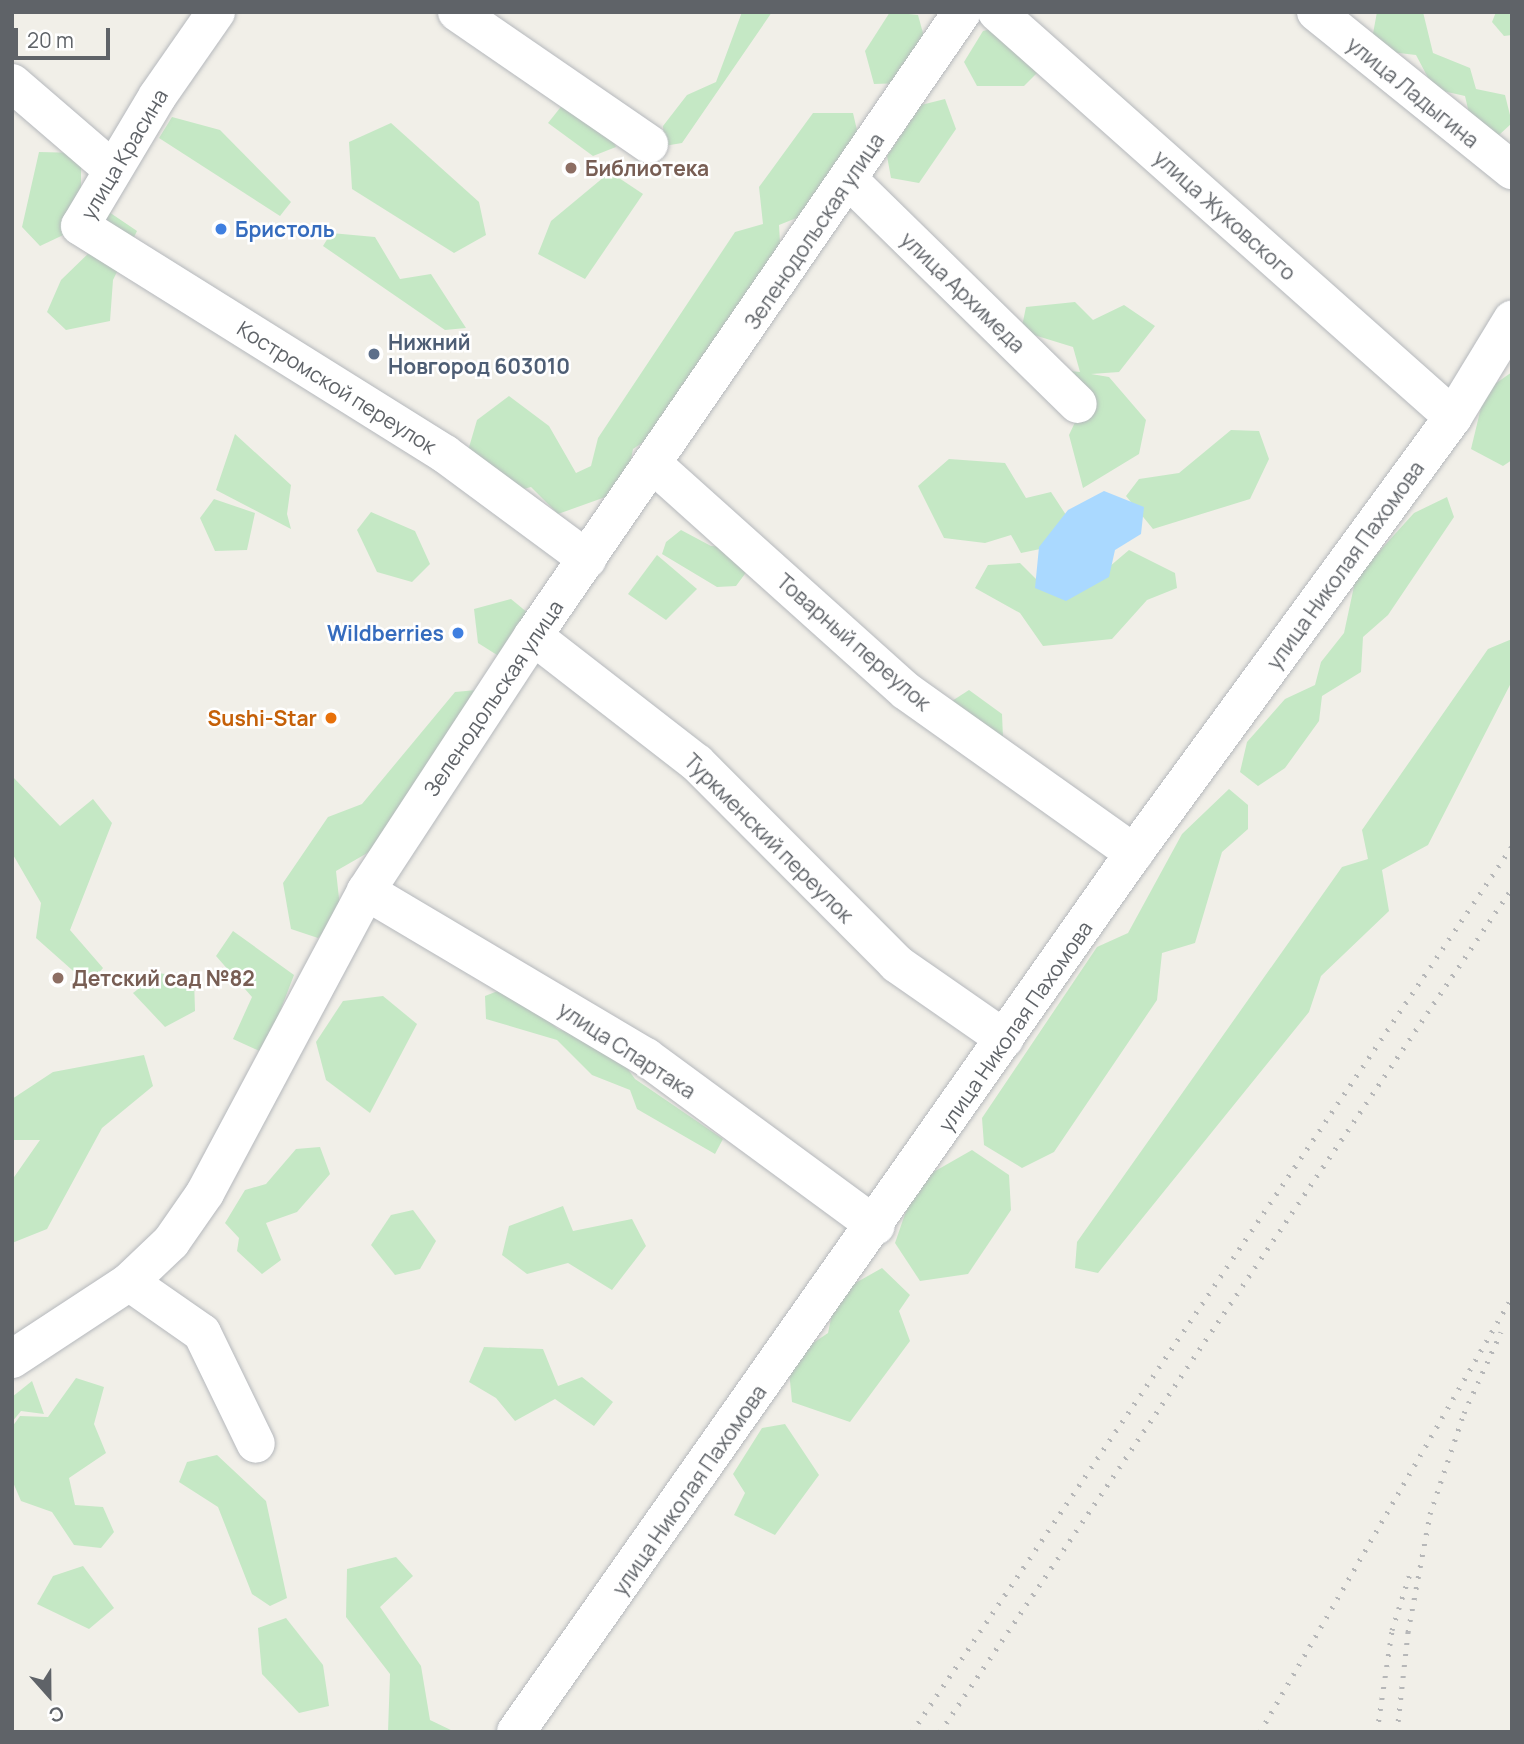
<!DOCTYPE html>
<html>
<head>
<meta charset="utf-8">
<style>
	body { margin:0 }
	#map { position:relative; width:1524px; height:1744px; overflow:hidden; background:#f1efe8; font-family:Manrope,sans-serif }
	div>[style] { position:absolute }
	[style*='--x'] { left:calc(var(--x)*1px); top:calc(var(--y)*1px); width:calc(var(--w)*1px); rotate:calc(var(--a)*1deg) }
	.green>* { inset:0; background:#c5e8c5 }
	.water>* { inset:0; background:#aad9ff }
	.roads { filter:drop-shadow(0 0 2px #b5b8bc) drop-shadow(0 0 2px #b5b8bc) }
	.minor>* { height:38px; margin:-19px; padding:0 19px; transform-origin:19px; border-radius:19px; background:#fff }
	.rail>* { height:5px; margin-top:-2.5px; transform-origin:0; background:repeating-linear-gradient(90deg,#b6b7b8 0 2px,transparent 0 11px) }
	.dots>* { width:19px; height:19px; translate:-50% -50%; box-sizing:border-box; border:4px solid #fff; border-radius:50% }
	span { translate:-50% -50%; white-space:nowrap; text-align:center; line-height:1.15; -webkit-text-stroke:5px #fff; paint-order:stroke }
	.street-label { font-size:21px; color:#5f6368 }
	.education-label { font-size:21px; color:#785e54; font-weight:700 }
	.left { translate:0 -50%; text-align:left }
	.shop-label { font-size:21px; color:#366cbe; font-weight:700 }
	.right { translate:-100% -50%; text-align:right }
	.service-label { font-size:21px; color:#4e5e75; font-weight:700 }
	.food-label { font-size:21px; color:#c56008; font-weight:700 }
	.frame { position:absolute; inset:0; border:14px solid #5f6368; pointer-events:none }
	.north { position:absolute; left:14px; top:1660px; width:70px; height:70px; -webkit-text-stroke:5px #fff; paint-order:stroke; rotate:159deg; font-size:19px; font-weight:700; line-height:28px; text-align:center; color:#5f6368 }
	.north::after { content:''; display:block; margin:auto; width:24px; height:32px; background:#5f6368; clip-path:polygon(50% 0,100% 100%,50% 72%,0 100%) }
	.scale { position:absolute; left:14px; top:28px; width:96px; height:32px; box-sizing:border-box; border:4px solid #5f6368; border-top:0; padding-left:9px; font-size:21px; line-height:24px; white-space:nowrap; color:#5f6368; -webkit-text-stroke:5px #fff; paint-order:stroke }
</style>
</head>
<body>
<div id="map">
	<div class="green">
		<div style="clip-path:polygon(742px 12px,772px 12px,682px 143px,664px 146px,663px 126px,687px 95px,716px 82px)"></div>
		<div style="clip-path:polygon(890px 12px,918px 15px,928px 51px,905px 83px,874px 84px,865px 51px)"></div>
		<div style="clip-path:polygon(1377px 12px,1423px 12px,1433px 53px,1470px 68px,1476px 89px,1505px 95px,1512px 123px,1499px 135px,1472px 126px,1465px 96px,1434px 89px,1416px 55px,1390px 52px,1372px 39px)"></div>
		<div style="clip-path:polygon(1496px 12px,1512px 12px,1512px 35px,1504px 36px,1492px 22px)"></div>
		<div style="clip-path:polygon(1004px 26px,1043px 67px,1024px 86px,977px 86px,964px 62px,983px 31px)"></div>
		<div style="clip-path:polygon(945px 99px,956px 129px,919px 183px,891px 178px,887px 156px,921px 105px)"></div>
		<div style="clip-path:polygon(564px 103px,605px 124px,616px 147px,593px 156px,548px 123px)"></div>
		<div style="clip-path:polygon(813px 113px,853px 113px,860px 143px,819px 209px,779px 225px,781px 261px,678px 419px,633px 449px,625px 490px,558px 514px,531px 487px,513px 492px,465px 461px,477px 420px,509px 396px,549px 426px,576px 473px,591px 466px,598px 438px,735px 232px,763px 224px,759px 187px)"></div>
		<div style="clip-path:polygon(172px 117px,220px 130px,291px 202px,280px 216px,159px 138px)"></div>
		<div style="clip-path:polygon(391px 123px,479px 202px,486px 235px,454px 253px,352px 189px,349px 142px)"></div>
		<div style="clip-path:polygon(39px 152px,81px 153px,81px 193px,137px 231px,113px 280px,110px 321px,66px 330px,47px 312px,61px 280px,95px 247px,76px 229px,40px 246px,22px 227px)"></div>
		<div style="clip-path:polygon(610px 172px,643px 194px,585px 279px,538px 254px,551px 221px)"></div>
		<div style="clip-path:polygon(331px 233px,375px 237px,400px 279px,431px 274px,466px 328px,445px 330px,323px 246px)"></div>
		<div style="clip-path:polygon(1075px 302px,1093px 320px,1124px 305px,1155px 326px,1119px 372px,1091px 374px,1109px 377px,1146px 420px,1139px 454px,1083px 488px,1069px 435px,1087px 397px,1070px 371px,1080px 372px,1073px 347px,1021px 331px,1026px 307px)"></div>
		<div style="clip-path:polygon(1512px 372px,1512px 460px,1503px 466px,1471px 449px,1485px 391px)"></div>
		<div style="clip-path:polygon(1231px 430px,1259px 431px,1269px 459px,1250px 499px,1153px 529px,1126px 496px,1139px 479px,1179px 473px)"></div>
		<div style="clip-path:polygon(235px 434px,291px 485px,287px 514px,291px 529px,216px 490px)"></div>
		<div style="clip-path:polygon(949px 459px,1005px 463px,1026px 498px,1051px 492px,1068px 518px,1045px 548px,1021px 553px,1011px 535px,985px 543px,944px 538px,918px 486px)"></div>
		<div style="clip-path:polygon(1447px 497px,1454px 517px,1388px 615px,1363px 637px,1361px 672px,1322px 696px,1319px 721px,1285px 768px,1258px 786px,1240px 772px,1247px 742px,1285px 699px,1315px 685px,1321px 662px,1344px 633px,1356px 577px,1414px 513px)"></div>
		<div style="clip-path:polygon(214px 499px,255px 513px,247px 550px,215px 551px,200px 518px)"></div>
		<div style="clip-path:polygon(371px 512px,415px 531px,430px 564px,412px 582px,377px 572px,357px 530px)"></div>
		<div style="clip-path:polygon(681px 530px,711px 546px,741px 548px,753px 563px,736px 586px,717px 587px,662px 554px,666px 542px)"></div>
		<div style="clip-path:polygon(1129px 550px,1175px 573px,1177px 588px,1147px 600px,1112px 639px,1043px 646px,1020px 613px,975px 588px,988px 565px,1020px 563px,1043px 586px,1083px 589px)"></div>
		<div style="clip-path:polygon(657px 555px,697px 589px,666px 620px,628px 594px)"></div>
		<div style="clip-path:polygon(511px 599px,528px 613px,505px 660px,478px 643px,474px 609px)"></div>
		<div style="clip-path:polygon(1512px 639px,1512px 681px,1428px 845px,1382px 870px,1389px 911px,1321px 976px,1309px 1012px,1098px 1273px,1075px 1268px,1077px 1242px,1342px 867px,1368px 859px,1362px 830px,1488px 649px)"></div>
		<div style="clip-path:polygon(477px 690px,383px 844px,336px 871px,341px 916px,318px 938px,291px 929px,283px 883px,328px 817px,362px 804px,455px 692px)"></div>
		<div style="clip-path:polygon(969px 690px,1002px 714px,1003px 738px,952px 701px)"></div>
		<div style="clip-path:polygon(12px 776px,60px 826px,93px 799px,112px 823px,70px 930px,103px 968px,89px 985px,36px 938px,41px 903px,12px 853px)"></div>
		<div style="clip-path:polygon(1229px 789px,1248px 805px,1248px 829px,1222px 852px,1195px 943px,1162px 953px,1157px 1000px,1054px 1152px,1022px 1168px,984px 1145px,982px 1118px,1097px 947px,1128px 933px,1182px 834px)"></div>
		<div style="clip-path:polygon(233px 931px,294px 975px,264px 1053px,233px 1039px,252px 997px,216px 956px)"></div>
		<div style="clip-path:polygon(159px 973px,194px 979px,195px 1011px,165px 1027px,133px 993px)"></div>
		<div style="clip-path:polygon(508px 987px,558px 1029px,612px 1047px,635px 1079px,723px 1139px,715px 1154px,637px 1109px,630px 1090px,592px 1075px,557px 1040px,486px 1019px,485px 996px)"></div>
		<div style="clip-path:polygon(383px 996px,417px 1024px,370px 1113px,326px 1080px,316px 1042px,343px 1001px)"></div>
		<div style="clip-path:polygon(144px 1055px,153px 1086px,102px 1128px,47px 1229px,12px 1243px,12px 1180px,40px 1140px,12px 1140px,12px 1099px,53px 1072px)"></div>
		<div style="clip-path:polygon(320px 1147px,330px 1174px,297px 1212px,266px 1223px,281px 1260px,262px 1274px,237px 1251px,239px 1238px,225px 1223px,245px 1190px,266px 1184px,296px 1149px)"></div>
		<div style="clip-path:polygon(972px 1150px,1009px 1175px,1011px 1210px,968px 1274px,920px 1281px,895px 1243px,916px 1182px)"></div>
		<div style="clip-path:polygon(563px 1206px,573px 1231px,632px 1219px,646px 1246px,612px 1290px,568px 1263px,527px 1274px,502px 1255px,509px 1226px)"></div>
		<div style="clip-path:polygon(413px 1210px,436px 1241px,420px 1269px,395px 1275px,371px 1245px,391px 1215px)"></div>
		<div style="clip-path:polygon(882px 1268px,910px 1295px,899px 1311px,910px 1341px,850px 1422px,792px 1402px,788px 1360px,828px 1333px,836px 1294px)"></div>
		<div style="clip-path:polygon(484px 1347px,543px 1349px,558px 1386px,582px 1377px,613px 1402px,594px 1426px,555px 1399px,515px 1421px,496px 1398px,469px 1382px)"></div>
		<div style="clip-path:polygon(76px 1378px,104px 1387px,94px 1424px,106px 1453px,69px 1478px,75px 1505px,103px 1507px,114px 1532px,101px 1548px,74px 1545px,52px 1512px,21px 1501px,12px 1480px,12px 1427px,20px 1416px,48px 1417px)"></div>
		<div style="clip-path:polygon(32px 1381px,44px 1414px,21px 1411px,12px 1422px,12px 1397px)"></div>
		<div style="clip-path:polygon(785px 1424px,819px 1475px,775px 1535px,734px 1515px,745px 1493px,733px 1474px,762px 1428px)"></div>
		<div style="clip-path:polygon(217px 1455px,266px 1501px,287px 1598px,270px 1606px,252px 1594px,218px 1507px,179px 1482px,187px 1462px)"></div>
		<div style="clip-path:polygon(396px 1557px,413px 1576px,380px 1607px,421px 1666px,430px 1720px,455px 1732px,388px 1732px,390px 1674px,346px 1617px,347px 1569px)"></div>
		<div style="clip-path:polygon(83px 1566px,114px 1608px,89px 1629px,37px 1604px,53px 1576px)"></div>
		<div style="clip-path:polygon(286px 1618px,323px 1665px,329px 1706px,299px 1713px,262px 1674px,258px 1628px)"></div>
	</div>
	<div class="water">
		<div style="clip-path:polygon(1104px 491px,1144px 507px,1141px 534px,1115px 550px,1109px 577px,1066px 601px,1035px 588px,1039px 547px,1068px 510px)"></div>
	</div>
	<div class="roads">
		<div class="minor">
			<div style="--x:216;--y:12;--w:103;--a:124.8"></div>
			<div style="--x:157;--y:97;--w:150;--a:120.8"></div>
			<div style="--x:80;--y:226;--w:430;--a:32"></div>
			<div style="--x:445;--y:454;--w:177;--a:36.5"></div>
			<div style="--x:457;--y:12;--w:233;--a:34.5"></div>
			<div style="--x:997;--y:12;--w:610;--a:41.61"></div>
			<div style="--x:1316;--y:12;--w:252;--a:38.9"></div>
			<div style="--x:12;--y:83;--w:132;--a:40.7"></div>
			<div style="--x:849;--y:180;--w:320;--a:44.4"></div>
			<div style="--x:654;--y:465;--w:338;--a:41.9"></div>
			<div style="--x:906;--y:691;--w:280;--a:35.4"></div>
			<div style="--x:533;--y:636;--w:207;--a:37.8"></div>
			<div style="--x:697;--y:763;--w:284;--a:45.1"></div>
			<div style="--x:897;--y:964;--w:131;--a:34.8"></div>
			<div style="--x:366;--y:891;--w:326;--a:30.7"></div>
			<div style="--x:646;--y:1057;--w:285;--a:36.3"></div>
			<div style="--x:129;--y:1282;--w:89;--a:34.9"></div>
			<div style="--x:202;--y:1333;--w:123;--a:64.1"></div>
			<div style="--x:12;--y:1359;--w:140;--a:-33.3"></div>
			<div style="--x:129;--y:1282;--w:58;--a:-43.6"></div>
			<div style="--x:171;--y:1242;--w:60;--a:-55.2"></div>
			<div style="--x:205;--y:1193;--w:342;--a:-61.9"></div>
			<div style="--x:366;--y:891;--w:305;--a:-56.8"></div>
			<div style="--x:533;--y:636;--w:757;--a:-55.49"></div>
			<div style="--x:516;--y:1732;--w:1075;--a:-54.89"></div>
			<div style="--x:1134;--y:853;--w:540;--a:-53.81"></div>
			<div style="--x:1453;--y:417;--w:114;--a:-58.7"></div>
		</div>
	</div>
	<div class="rail">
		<div style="--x:912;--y:1732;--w:1070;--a:-55.89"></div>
		<div style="--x:940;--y:1732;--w:1020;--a:-55.87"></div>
		<div style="--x:1260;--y:1732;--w:503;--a:-59.92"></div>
		<div style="--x:1377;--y:1732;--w:103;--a:-81.6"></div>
		<div style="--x:1392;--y:1630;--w:63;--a:-72.4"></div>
		<div style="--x:1397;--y:1732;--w:101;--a:-83.7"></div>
		<div style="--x:1408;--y:1632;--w:120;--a:-79.4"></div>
		<div style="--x:1430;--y:1514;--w:107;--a:-71.4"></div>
		<div style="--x:1464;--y:1413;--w:89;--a:-65.4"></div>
	</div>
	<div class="dots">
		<div style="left:571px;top:168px;background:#8d6e63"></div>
		<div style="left:221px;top:229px;background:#3f7fe0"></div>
		<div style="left:374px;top:354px;background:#5c6f8a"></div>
		<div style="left:458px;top:633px;background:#3f7fe0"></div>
		<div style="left:331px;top:718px;background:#e8710a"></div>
		<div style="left:58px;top:978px;background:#8d6e63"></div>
	</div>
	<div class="street-label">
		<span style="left:1413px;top:92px;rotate:39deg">улица Ладыгина</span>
		<span style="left:124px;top:154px;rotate:-59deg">улица Красина</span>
		<span style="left:1225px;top:215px;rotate:42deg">улица Жуковского</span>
		<span style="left:814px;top:231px;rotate:-56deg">Зеленодольская улица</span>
		<span style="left:963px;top:292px;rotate:44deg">улица Архимеда</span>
		<span style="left:337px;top:387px;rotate:32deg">Костромской переулок</span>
		<span style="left:1345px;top:565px;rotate:-54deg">улица Николая Пахомова</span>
		<span style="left:854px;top:642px;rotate:41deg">Товарный переулок</span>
		<span style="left:493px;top:698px;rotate:-56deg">Зеленодольская улица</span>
		<span style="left:769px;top:838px;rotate:45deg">Туркменский переулок</span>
		<span style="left:1015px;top:1026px;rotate:-55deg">улица Николая Пахомова</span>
		<span style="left:627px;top:1050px;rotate:33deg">улица Спартака</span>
		<span style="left:689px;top:1490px;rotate:-55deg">улица Николая Пахомова</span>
	</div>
	<div class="education-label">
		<span class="left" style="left:585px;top:168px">Библиотека</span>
		<span class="left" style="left:72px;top:978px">Детский сад №82</span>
	</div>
	<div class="shop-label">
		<span class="left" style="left:235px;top:229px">Бристоль</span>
		<span class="right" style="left:444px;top:633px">Wildberries</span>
	</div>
	<div class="service-label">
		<span class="left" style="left:388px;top:354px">Нижний<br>Новгород 603010</span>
	</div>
	<div class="food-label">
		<span class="right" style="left:317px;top:718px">Sushi-Star</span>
	</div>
	<div class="frame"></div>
	<div class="north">С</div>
	<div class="scale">20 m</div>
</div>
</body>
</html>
